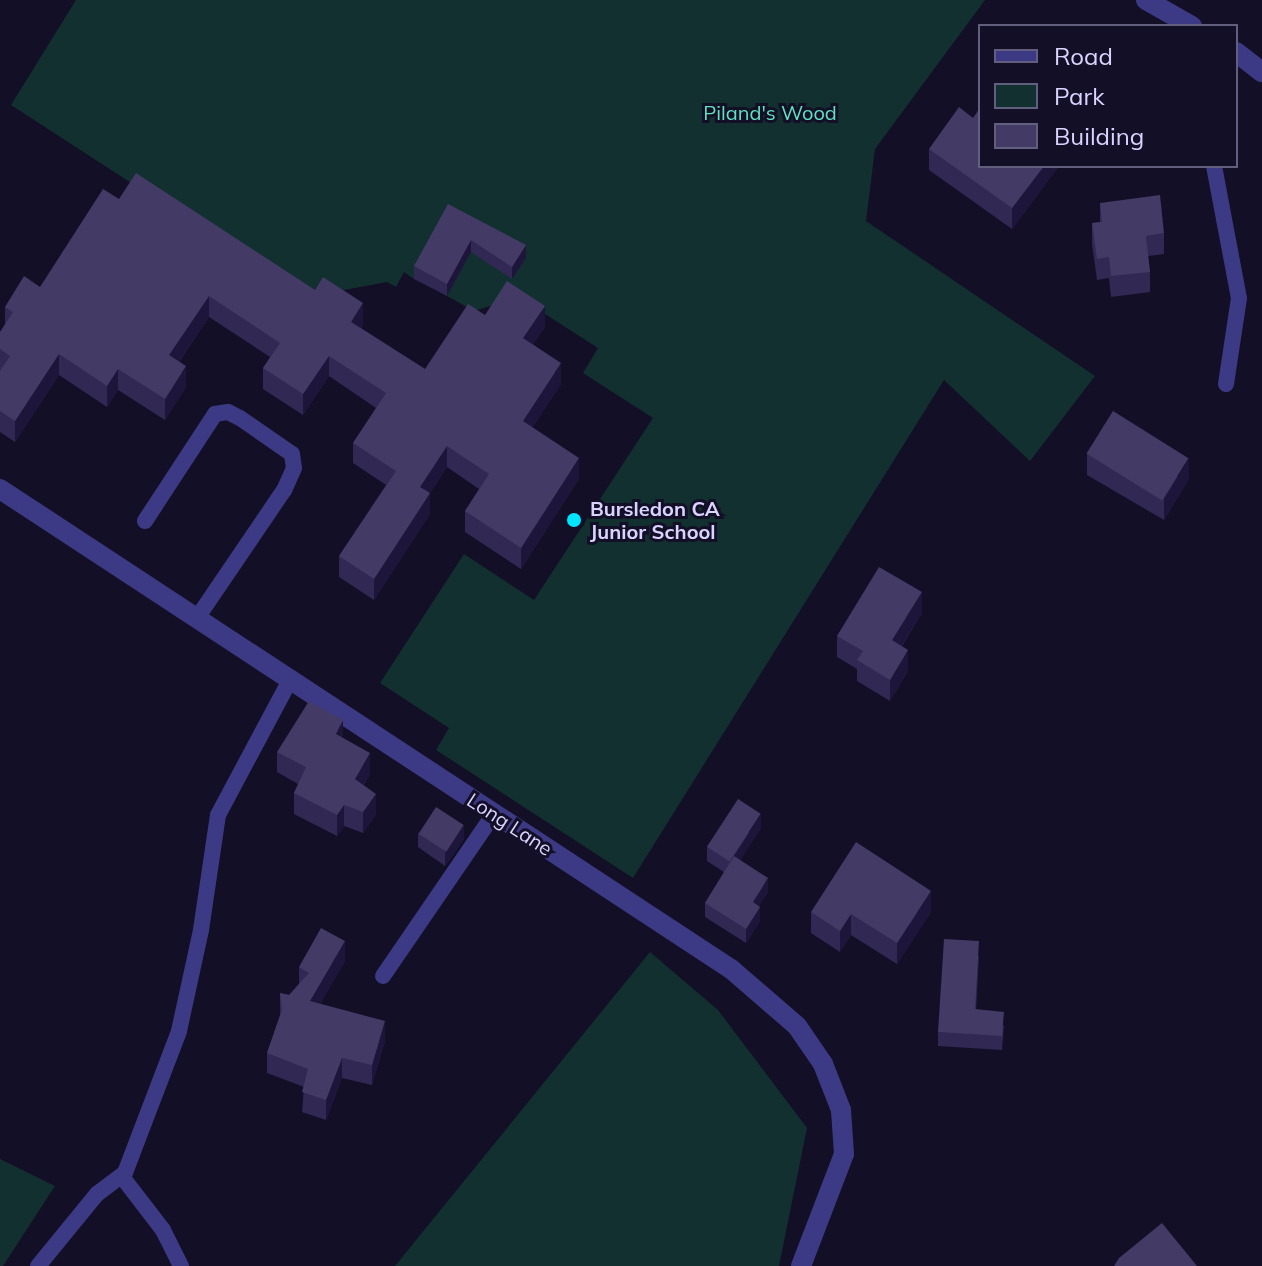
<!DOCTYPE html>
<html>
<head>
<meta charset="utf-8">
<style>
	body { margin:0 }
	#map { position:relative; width:1262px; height:1266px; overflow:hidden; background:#130f26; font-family:Mulish,sans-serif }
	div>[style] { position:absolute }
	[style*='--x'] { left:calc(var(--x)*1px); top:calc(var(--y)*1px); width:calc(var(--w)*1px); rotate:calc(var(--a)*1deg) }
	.green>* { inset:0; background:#12302f }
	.lane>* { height:16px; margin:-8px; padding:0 8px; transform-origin:8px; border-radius:8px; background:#3d3a85 }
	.street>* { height:20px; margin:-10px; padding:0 10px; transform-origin:10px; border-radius:10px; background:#3d3a85 }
	.wall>* { inset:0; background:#312854 }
	.shaded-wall>* { inset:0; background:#1d163a }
	.building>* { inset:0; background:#433a66; transform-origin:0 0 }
	.dots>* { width:22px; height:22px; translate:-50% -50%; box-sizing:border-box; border:4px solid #130f26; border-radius:50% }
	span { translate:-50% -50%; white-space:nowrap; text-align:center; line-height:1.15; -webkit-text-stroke:6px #130f26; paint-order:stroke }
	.park-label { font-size:20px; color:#5fe0c0 }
	.poi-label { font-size:20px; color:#d9d4ff; font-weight:700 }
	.left { translate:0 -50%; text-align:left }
	.street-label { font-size:20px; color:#d9d4ff }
	.legend { position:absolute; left:978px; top:24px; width:260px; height:144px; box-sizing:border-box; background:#130f26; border:2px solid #625e7d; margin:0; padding:10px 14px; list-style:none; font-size:24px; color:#d9d4ff }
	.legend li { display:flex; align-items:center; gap:16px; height:40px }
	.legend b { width:40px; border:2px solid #625e7d }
</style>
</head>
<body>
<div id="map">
	<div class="green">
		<div style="clip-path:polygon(76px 0,985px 0,875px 149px,866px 221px,1095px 376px,1030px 461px,944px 380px,633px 878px,436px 750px,449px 728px,380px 683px,464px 554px,534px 600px,653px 418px,583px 373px,598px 348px,506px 289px,494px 305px,474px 311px,447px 296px,447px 217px,414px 279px,404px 272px,396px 287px,387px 282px,307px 297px,11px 105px)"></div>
		<div style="clip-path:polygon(650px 952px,718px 1010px,807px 1128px,779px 1266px,395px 1266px)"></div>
		<div style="clip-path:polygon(0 1159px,55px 1186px,3px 1266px,0 1266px)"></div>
	</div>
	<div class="lane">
		<div style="--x:1214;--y:166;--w:134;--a:79.3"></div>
		<div style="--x:1239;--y:298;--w:87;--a:98.6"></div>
		<div style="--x:145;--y:521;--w:128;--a:-56.8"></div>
		<div style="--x:215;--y:414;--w:13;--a:-9"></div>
		<div style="--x:228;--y:412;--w:13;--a:27"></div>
		<div style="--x:240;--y:418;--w:63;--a:34.7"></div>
		<div style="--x:292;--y:454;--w:14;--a:82"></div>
		<div style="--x:294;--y:468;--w:24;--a:114"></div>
		<div style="--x:284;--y:490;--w:155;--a:124.2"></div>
		<div style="--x:383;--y:976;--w:196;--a:-55.6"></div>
		<div style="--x:38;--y:1266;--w:93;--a:-50.7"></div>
		<div style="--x:97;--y:1194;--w:35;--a:-37"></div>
		<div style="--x:181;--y:1266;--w:40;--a:-116.6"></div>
		<div style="--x:163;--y:1230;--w:66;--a:-127.6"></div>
		<div style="--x:123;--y:1178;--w:157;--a:-69.1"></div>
		<div style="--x:179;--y:1031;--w:103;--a:-77.7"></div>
		<div style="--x:201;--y:930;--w:116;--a:-81.6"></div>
		<div style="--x:218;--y:815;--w:153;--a:-61.9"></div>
	</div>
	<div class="street">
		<div style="--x:1146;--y:0;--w:53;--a:29.5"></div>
		<div style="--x:1236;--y:52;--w:33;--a:38"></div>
		<div style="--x:0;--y:489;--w:875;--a:33.29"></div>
		<div style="--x:731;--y:969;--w:87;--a:40.8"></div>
		<div style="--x:797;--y:1026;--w:46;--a:55.6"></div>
		<div style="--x:823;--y:1064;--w:49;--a:68.6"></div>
		<div style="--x:841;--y:1110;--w:44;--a:86.1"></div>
		<div style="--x:844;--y:1154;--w:120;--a:111"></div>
	</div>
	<div class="wall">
		<div style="clip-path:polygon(973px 118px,1059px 166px,1012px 229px,929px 170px,929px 149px)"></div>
		<div style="clip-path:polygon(119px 199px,363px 324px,361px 328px,425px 369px,485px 315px,545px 327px,533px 344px,561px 384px,532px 428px,579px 479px,521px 569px,465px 532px,465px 511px,479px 489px,447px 467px,430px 493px,430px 514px,374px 600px,339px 577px,339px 556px,386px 485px,353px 463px,353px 443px,376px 408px,329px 376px,303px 415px,263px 389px,263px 368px,270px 357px,209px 317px,179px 362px,186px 387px,165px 420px,118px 390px,107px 407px,59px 375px,15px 442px,0 432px,0 332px,5px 325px,5px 307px,40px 287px)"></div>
		<div style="clip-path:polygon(1100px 203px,1164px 233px,1164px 254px,1148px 256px,1150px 272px,1150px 292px,1111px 297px,1109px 278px,1097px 280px,1092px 244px,1092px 223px,1100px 222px)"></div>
		<div style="clip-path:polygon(448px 204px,526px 258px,512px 279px,471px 252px,447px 296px,414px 279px,414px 266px)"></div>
		<div style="clip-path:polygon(1087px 454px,1189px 479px,1164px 520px,1087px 475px)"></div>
		<div style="clip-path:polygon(922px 613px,902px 646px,908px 671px,890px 701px,857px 681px,857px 669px,837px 657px,837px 636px)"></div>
		<div style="clip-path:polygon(343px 738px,370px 774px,364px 785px,376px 814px,363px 833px,344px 826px,337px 836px,294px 814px,294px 793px,298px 784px,277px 772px,277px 752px)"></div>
		<div style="clip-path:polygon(761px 828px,740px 860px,768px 892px,759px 906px,760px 921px,746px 943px,705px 917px,705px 903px,724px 872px,707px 861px,707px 847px)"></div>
		<div style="clip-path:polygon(418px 833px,464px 839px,445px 866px,418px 847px)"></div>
		<div style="clip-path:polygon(811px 912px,931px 912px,897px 964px,851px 935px,840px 952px,811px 933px)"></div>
		<div style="clip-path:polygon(979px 955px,976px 1010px,1004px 1026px,1002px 1050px,938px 1046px,938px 1032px)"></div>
		<div style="clip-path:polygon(345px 961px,320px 1004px,385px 1041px,372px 1085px,342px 1078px,326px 1120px,302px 1112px,304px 1087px,267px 1073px,267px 1053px,280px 1015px,280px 993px,289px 995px,299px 984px,299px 967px)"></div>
	</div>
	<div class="shaded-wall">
		<div style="clip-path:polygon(1044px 166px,1059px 166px,1012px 229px,1012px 208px)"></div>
		<div style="clip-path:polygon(471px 240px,471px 252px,447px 296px,447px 284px)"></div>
		<div style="clip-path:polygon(526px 245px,526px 258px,512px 279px,512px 267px)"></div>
		<div style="clip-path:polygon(209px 296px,209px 317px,169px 376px,169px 355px)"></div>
		<div style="clip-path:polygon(363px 303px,363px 324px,351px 342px,351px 322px)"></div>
		<div style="clip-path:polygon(545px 306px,545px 327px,523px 359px,523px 338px)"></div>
		<div style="clip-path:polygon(59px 354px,59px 375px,15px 442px,15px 421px)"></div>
		<div style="clip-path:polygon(329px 356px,329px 376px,303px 415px,303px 394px)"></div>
		<div style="clip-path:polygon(561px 363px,561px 384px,523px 442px,523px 421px)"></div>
		<div style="clip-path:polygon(186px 366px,186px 387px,165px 420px,165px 399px)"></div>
		<div style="clip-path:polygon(118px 369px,118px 390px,107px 407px,107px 386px)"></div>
		<div style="clip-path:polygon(447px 446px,447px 467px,420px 508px,420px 487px)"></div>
		<div style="clip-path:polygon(579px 458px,579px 479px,521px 569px,521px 548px)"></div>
		<div style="clip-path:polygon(1189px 458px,1189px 479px,1164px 520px,1164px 499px)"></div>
		<div style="clip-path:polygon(430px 493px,430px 514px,374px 600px,374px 579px)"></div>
		<div style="clip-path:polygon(922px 592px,922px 613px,892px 661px,892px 640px)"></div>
		<div style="clip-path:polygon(908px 650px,908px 671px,890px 701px,890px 680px)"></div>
		<div style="clip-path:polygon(343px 720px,343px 741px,336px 734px)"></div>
		<div style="clip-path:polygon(370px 753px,370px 774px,355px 800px,355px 779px)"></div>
		<div style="clip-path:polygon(376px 794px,376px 814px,363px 833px,363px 812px)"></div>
		<div style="clip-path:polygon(344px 805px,344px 826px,337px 836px,337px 815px)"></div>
		<div style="clip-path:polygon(761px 814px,761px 828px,730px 876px,730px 862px)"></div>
		<div style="clip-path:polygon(464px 825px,464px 839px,445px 866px,445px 851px)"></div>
		<div style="clip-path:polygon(768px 878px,768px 892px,753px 917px,753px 902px)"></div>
		<div style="clip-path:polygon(931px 891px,931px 912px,897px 964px,897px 943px)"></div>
		<div style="clip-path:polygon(760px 907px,760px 921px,746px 943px,746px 929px)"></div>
		<div style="clip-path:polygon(851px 914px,851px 935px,840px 952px,840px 931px)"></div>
		<div style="clip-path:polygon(345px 941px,345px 961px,310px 1021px,310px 1001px)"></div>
		<div style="clip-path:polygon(385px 1021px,385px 1041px,372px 1085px,372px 1065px)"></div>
		<div style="clip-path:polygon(342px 1058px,342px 1078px,326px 1120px,326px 1100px)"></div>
	</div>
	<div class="building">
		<div style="clip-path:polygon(959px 107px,973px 118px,980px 108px,980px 166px,1044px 166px,1012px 208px,929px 149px)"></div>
		<div style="clip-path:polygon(136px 173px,315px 290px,323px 277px,363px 303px,351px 322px,425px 369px,468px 304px,485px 315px,507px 281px,545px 306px,523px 338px,561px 363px,523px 421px,579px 458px,521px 548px,465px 511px,489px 474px,447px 446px,420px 487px,430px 493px,374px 579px,339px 556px,396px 471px,353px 443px,386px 393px,329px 356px,303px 394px,263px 368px,280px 343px,209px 296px,169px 355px,186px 366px,165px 399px,118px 369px,107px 386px,59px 354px,15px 421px,0 411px,0 371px,10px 356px,0 349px,0 332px,13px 312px,5px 307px,24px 276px,40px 287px,103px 189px,119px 199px)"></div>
		<div style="clip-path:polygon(1160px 195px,1164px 233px,1146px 236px,1150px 272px,1111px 276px,1109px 257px,1097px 259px,1092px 223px,1102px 222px,1100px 203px)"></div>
		<div style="clip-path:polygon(448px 204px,526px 245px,512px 267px,471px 240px,447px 284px,414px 266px)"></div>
		<div style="left:1113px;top:411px;width:89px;height:50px;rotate:32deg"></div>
		<div style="clip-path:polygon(879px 567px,922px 592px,892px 640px,908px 650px,890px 680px,857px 660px,863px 651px,837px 636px)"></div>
		<div style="clip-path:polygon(309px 701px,343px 720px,336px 734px,370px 753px,355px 779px,376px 794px,363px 812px,344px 805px,337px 815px,294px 793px,306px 767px,277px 752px)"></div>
		<div style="left:738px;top:799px;width:27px;height:57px;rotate:33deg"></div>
		<div style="left:436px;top:807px;width:33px;height:32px;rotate:33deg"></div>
		<div style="clip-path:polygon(856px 842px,931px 891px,897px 943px,851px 914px,840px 931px,811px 912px)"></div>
		<div style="clip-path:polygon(734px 856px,768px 878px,753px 902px,760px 907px,746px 929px,705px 903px)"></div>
		<div style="clip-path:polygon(321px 928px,345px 941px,310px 1001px,385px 1021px,372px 1065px,342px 1058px,326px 1100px,302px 1092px,308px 1069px,267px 1053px,282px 1010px,280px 993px,289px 995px,309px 973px,299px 967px)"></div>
		<div style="clip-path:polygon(944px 939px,979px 941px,975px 1009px,1004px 1012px,1002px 1036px,938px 1032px)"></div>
		<div style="clip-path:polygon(1162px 1223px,1197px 1266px,1114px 1266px,1119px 1258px)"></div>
	</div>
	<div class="dots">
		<div style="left:574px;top:520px;background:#00e5ff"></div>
	</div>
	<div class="park-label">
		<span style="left:770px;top:112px">Piland's Wood</span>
	</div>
	<div class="poi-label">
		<span class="left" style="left:590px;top:520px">Bursledon CA<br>Junior School</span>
	</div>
	<div class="street-label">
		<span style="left:510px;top:824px;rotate:33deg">Long Lane</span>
	</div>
	<ul class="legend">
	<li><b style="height:10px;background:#3d3a85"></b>Road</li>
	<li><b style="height:22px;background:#12302f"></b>Park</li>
	<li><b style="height:22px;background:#433a66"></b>Building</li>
	</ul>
</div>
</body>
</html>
